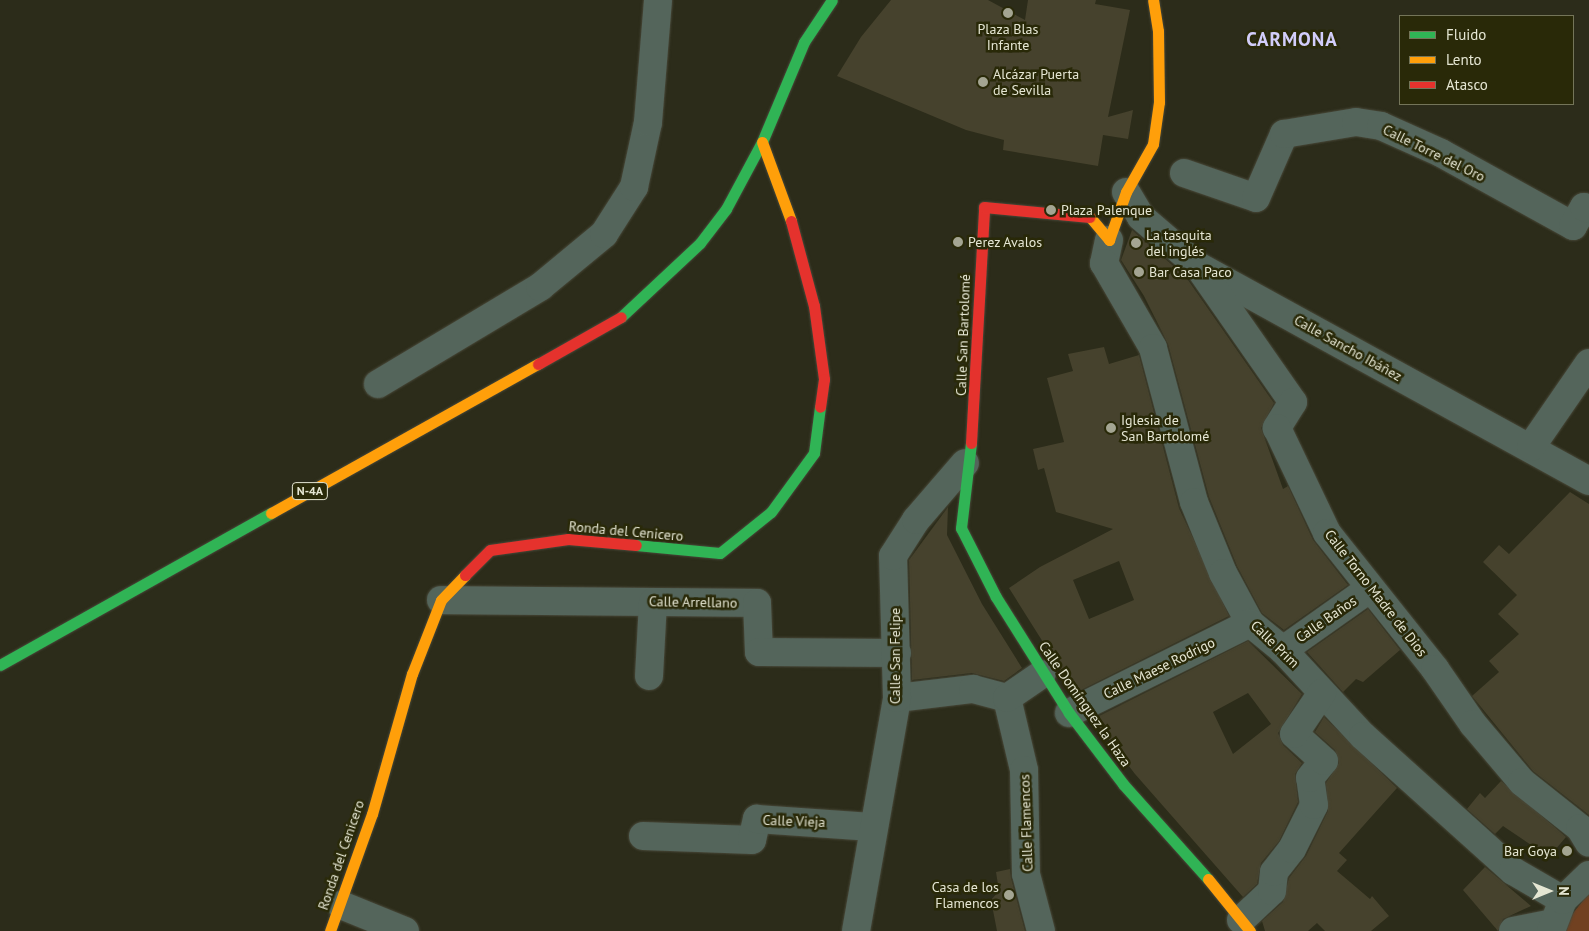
<!DOCTYPE html>
<html>
<head>
<meta charset="utf-8">
<style>
	body { margin:0 }
	#map { position:relative; width:1589px; height:931px; overflow:hidden; background:#2c2c1a; font-family:"PT Sans",sans-serif }
	div>[style] { position:absolute }
	[style*='--x'] { left:calc(var(--x)*1px); top:calc(var(--y)*1px); width:calc(var(--w)*1px); rotate:calc(var(--a)*1deg) }
	.green>* { inset:0; background:#714121 }
	.building>* { inset:0; background:#46422d }
	.roads { filter:drop-shadow(0 0 1px #484839) drop-shadow(0 0 1px #484839) }
	.street>* { height:28px; margin:-14px; padding:0 14px; transform-origin:14px; border-radius:14px; background:#54655b }
	.fast>* { height:11px; margin:-5.5px; padding:0 5.5px; transform-origin:5.5px; border-radius:5.5px; background:#30b455 }
	.slow>* { height:11px; margin:-5.5px; padding:0 5.5px; transform-origin:5.5px; border-radius:5.5px; background:#ff9f0a }
	.jam>* { height:11px; margin:-5.5px; padding:0 5.5px; transform-origin:5.5px; border-radius:5.5px; background:#e5322d }
	.dots>* { width:14px; height:14px; translate:-50% -50%; box-sizing:border-box; border:2px solid #292908; border-radius:50% }
	span { translate:-50% -50%; white-space:nowrap; text-align:center; line-height:1.15; -webkit-text-stroke:5px #292908; paint-order:stroke }
	.shield-label span { padding:1px 4px; background:#292908; border:1px solid; border-radius:4px; -webkit-text-stroke-width:0 }
	.shield-label { font-size:12px; color:#e5e6d3; font-weight:700 }
	.poi-label { font-size:14px; color:#e5e6d3 }
	.left { translate:0 -50%; text-align:left }
	.right { translate:-100% -50%; text-align:right }
	.street-label { font-size:14px; color:#e5e6d3 }
	.district-label { font-size:19px; color:#d2cdf9; font-weight:700; letter-spacing:1px }
	.legend { position:absolute; left:1399px; top:15px; width:175px; height:90px; box-sizing:border-box; background:#292908; border:1px solid #747559; margin:0; padding:6px 9px; list-style:none; font-size:15px; color:#e5e6d3 }
	.legend li { display:flex; align-items:center; gap:10px; height:25px }
	.legend b { width:25px; border:1px solid #747559 }
	.north { position:absolute; left:1524px; top:866px; width:50px; height:50px; -webkit-text-stroke:4px #292908; paint-order:stroke; rotate:90deg; font-size:14px; font-weight:700; line-height:20px; text-align:center; color:#e5e6d3 }
	.north::after { content:''; display:block; margin:auto; width:18px; height:22px; background:#e5e6d3; clip-path:polygon(50% 0,100% 100%,50% 72%,0 100%) }
</style>
</head>
<body>
<div id="map">
	<div class="green">
		<div style="clip-path:polygon(1589px 893px,1589px 931px,1566px 931px,1570px 917px)"></div>
	</div>
	<div class="building">
		<div style="clip-path:polygon(891px 0,988px 0,1025px 20px,1028px 0,1096px 0,1095px 4px,1130px 10px,1108px 117px,1133px 110px,1128px 139px,1103px 135px,1098px 166px,1003px 150px,1004px 140px,966px 130px,837px 76px,861px 37px)"></div>
		<div style="clip-path:polygon(1132px 230px,1186px 277px,1274px 403px,1261px 428px,1283px 489px,1288px 486px,1313px 540px,1348px 585px,1284px 630px,1262px 613px,1237px 566px,1209px 497px,1168px 344px,1144px 296px,1121px 260px)"></div>
		<div style="clip-path:polygon(evenodd,1104px 347px,1109px 364px,1139px 355px,1179px 508px,1229px 616px,1075px 693px,1009px 588px,1040px 567px,1113px 529px,1056px 512px,1044px 468px,1038px 470px,1033px 449px,1064px 442px,1047px 378px,1073px 371px,1068px 354px,1104px 347px,1119px 561px,1134px 600px,1089px 619px,1073px 580px,1119px 561px)"></div>
		<div style="clip-path:polygon(1570px 492px,1589px 504px,1589px 815px,1533px 771px,1472px 696px,1499px 672px,1489px 661px,1519px 634px,1498px 614px,1517px 595px,1483px 562px,1499px 545px,1509px 554px)"></div>
		<div style="clip-path:polygon(948px 507px,947px 535px,982px 604px,1022px 668px,1004px 681px,972px 673px,912px 680px,909px 560px)"></div>
		<div style="clip-path:polygon(1368px 609px,1400px 650px,1363px 682px,1356px 679px,1343px 692px,1307px 652px)"></div>
		<div style="clip-path:polygon(evenodd,1248px 641px,1302px 694px,1278px 733px,1283px 745px,1302px 763px,1295px 774px,1298px 802px,1279px 841px,1261px 863px,1257px 884px,1243px 897px,1135px 774px,1093px 719px,1248px 641px,1248px 693px,1271px 724px,1233px 754px,1213px 712px,1248px 693px)"></div>
		<div style="clip-path:polygon(1324px 717px,1397px 788px,1339px 853px,1347px 860px,1337px 871px,1370px 899px,1372px 896px,1389px 916px,1371px 931px,1325px 931px,1317px 923px,1308px 931px,1265px 931px,1262px 921px,1283px 902px,1289px 878px,1306px 856px,1328px 811px,1326px 783px,1339px 763px,1335px 750px,1315px 732px)"></div>
		<div style="clip-path:polygon(1501px 781px,1566px 837px,1549px 857px,1503px 826px,1495px 834px,1467px 809px,1480px 793px,1485px 798px)"></div>
		<div style="clip-path:polygon(1485px 867px,1531px 906px,1503px 919px,1498px 931px,1463px 890px)"></div>
		<div style="clip-path:polygon(1010px 869px,1011px 878px,1025px 931px,997px 931px,991px 900px,999px 891px,996px 872px)"></div>
	</div>
	<div class="roads">
		<div class="street">
			<div style="--x:1184;--y:173;--w:76;--a:19.1"></div>
			<div style="--x:1256;--y:198;--w:70;--a:-66.4"></div>
			<div style="--x:1284;--y:134;--w:73;--a:-9.5"></div>
			<div style="--x:1356;--y:122;--w:25;--a:9"></div>
			<div style="--x:1381;--y:126;--w:66;--a:24.2"></div>
			<div style="--x:1441;--y:153;--w:151;--a:28.9"></div>
			<div style="--x:1573;--y:226;--w:22;--a:-60"></div>
			<div style="--x:1584;--y:207;--w:5;--a:22"></div>
			<div style="--x:1126;--y:192;--w:29;--a:59"></div>
			<div style="--x:1141;--y:217;--w:75;--a:40.7"></div>
			<div style="--x:1198;--y:266;--w:446;--a:28.8"></div>
			<div style="--x:1109;--y:240;--w:24;--a:102"></div>
			<div style="--x:1104;--y:263;--w:98;--a:60"></div>
			<div style="--x:1153;--y:348;--w:159;--a:75.1"></div>
			<div style="--x:1194;--y:502;--w:77;--a:67.8"></div>
			<div style="--x:1223;--y:573;--w:57;--a:61.6"></div>
			<div style="--x:1250;--y:623;--w:43;--a:39.3"></div>
			<div style="--x:1283;--y:650;--w:117;--a:47.1"></div>
			<div style="--x:1363;--y:736;--w:202;--a:42"></div>
			<div style="--x:1513;--y:871;--w:58;--a:30.1"></div>
			<div style="--x:1198;--y:266;--w:166;--a:55.1"></div>
			<div style="--x:1293;--y:402;--w:31;--a:122"></div>
			<div style="--x:1277;--y:428;--w:116;--a:64.5"></div>
			<div style="--x:1327;--y:533;--w:174;--a:51.5"></div>
			<div style="--x:1435;--y:669;--w:67;--a:55.4"></div>
			<div style="--x:1473;--y:724;--w:76;--a:49.8"></div>
			<div style="--x:1522;--y:782;--w:74;--a:38.4"></div>
			<div style="--x:1580;--y:828;--w:17;--a:59"></div>
			<div style="--x:378;--y:384;--w:189;--a:-30.9"></div>
			<div style="--x:540;--y:287;--w:83;--a:-39.6"></div>
			<div style="--x:604;--y:234;--w:56;--a:-57.4"></div>
			<div style="--x:634;--y:187;--w:66;--a:-77.8"></div>
			<div style="--x:648;--y:122;--w:122;--a:-85.3"></div>
			<div style="--x:1531;--y:447;--w:102;--a:-55.4"></div>
			<div style="--x:441;--y:600;--w:316;--a:0.5"></div>
			<div style="--x:757;--y:603;--w:49;--a:87.7"></div>
			<div style="--x:759;--y:652;--w:138;--a:0.4"></div>
			<div style="--x:1283;--y:650;--w:105;--a:-35.3"></div>
			<div style="--x:649;--y:676;--w:74;--a:-86.9"></div>
			<div style="--x:897;--y:698;--w:77;--a:-6.8"></div>
			<div style="--x:973;--y:689;--w:35;--a:15"></div>
			<div style="--x:1007;--y:698;--w:74;--a:76.7"></div>
			<div style="--x:1024;--y:770;--w:104;--a:88.9"></div>
			<div style="--x:1026;--y:874;--w:59;--a:75.3"></div>
			<div style="--x:1007;--y:698;--w:42;--a:-34.4"></div>
			<div style="--x:1069;--y:713;--w:202;--a:-26.4"></div>
			<div style="--x:643;--y:836;--w:109;--a:2.1"></div>
			<div style="--x:752;--y:840;--w:22;--a:-77"></div>
			<div style="--x:757;--y:819;--w:115;--a:4"></div>
			<div style="--x:341;--y:905;--w:69;--a:22.1"></div>
			<div style="--x:1241;--y:920;--w:42;--a:-43.1"></div>
			<div style="--x:1272;--y:891;--w:19;--a:-84"></div>
			<div style="--x:1274;--y:872;--w:29;--a:-52"></div>
			<div style="--x:1292;--y:849;--w:49;--a:-63.4"></div>
			<div style="--x:1314;--y:805;--w:27;--a:-98"></div>
			<div style="--x:1310;--y:778;--w:22;--a:-51"></div>
			<div style="--x:1324;--y:761;--w:40;--a:-138"></div>
			<div style="--x:1294;--y:734;--w:50;--a:-55.7"></div>
			<div style="--x:856;--y:931;--w:237;--a:-80"></div>
			<div style="--x:897;--y:698;--w:142;--a:-91.6"></div>
			<div style="--x:893;--y:556;--w:43;--a:-57.4"></div>
			<div style="--x:916;--y:520;--w:75;--a:-49.3"></div>
			<div style="--x:1513;--y:931;--w:41;--a:-11.3"></div>
			<div style="--x:1551;--y:931;--w:33;--a:-69"></div>
			<div style="--x:1563;--y:900;--w:36;--a:-44"></div>
		</div>
		<div class="fast">
			<div style="--x:621;--y:317;--w:108;--a:-43.1"></div>
			<div style="--x:700;--y:243;--w:43;--a:-52.6"></div>
			<div style="--x:726;--y:209;--w:76;--a:-61.8"></div>
			<div style="--x:762;--y:142;--w:108;--a:-67.2"></div>
			<div style="--x:804;--y:42;--w:50;--a:-56.3"></div>
			<div style="--x:971;--y:443;--w:86;--a:96.7"></div>
			<div style="--x:961;--y:528;--w:77;--a:63.1"></div>
			<div style="--x:996;--y:597;--w:137;--a:57.8"></div>
			<div style="--x:1069;--y:713;--w:89;--a:52.7"></div>
			<div style="--x:1123;--y:784;--w:127;--a:48.2"></div>
			<div style="--x:636;--y:545;--w:84;--a:5.4"></div>
			<div style="--x:720;--y:553;--w:65;--a:-38.8"></div>
			<div style="--x:771;--y:512;--w:73;--a:-53.9"></div>
			<div style="--x:814;--y:453;--w:46;--a:-82.6"></div>
			<div style="--x:0;--y:665;--w:311;--a:-29.3"></div>
		</div>
		<div class="slow">
			<div style="--x:762;--y:142;--w:84;--a:69.8"></div>
			<div style="--x:1090;--y:217;--w:30;--a:50"></div>
			<div style="--x:1109;--y:240;--w:51;--a:-70.5"></div>
			<div style="--x:1126;--y:192;--w:55;--a:-60.6"></div>
			<div style="--x:1153;--y:144;--w:42;--a:-81.9"></div>
			<div style="--x:1159;--y:102;--w:71;--a:-90.8"></div>
			<div style="--x:1158;--y:31;--w:31;--a:-99"></div>
			<div style="--x:271;--y:513;--w:306;--a:-29.2"></div>
			<div style="--x:1208;--y:879;--w:67;--a:51.1"></div>
			<div style="--x:330;--y:931;--w:124;--a:-70.3"></div>
			<div style="--x:372;--y:814;--w:146;--a:-74.1"></div>
			<div style="--x:412;--y:674;--w:79;--a:-68.6"></div>
			<div style="--x:441;--y:600;--w:35;--a:-46"></div>
		</div>
		<div class="jam">
			<div style="--x:791;--y:221;--w:88;--a:74.9"></div>
			<div style="--x:814;--y:306;--w:74;--a:82.2"></div>
			<div style="--x:824;--y:379;--w:28;--a:98"></div>
			<div style="--x:538;--y:364;--w:95;--a:-29.5"></div>
			<div style="--x:971;--y:443;--w:236;--a:-86.8"></div>
			<div style="--x:984;--y:207;--w:106;--a:5.4"></div>
			<div style="--x:465;--y:575;--w:35;--a:-45"></div>
			<div style="--x:490;--y:550;--w:79;--a:-8"></div>
			<div style="--x:568;--y:539;--w:68;--a:5"></div>
		</div>
	</div>
	<div class="dots">
		<div style="left:1008px;top:13px;background:#a4a592"></div>
		<div style="left:983px;top:82px;background:#a4a592"></div>
		<div style="left:1051px;top:210px;background:#a4a592"></div>
		<div style="left:958px;top:242px;background:#a4a592"></div>
		<div style="left:1136px;top:243px;background:#a4a592"></div>
		<div style="left:1139px;top:272px;background:#a4a592"></div>
		<div style="left:1111px;top:428px;background:#a4a592"></div>
		<div style="left:1567px;top:851px;background:#a4a592"></div>
		<div style="left:1009px;top:895px;background:#a4a592"></div>
	</div>
	<div class="shield-label">
		<span style="left:310px;top:491px">N-4A</span>
	</div>
	<div class="poi-label">
		<span style="left:1008px;top:37px">Plaza Blas<br>Infante</span>
		<span class="left" style="left:993px;top:82px">Alcázar Puerta<br>de Sevilla</span>
		<span class="left" style="left:1061px;top:210px">Plaza Palenque</span>
		<span class="left" style="left:1146px;top:243px">La tasquita<br>del inglés</span>
		<span class="left" style="left:968px;top:242px">Perez Avalos</span>
		<span class="left" style="left:1149px;top:272px">Bar Casa Paco</span>
		<span class="left" style="left:1121px;top:428px">Iglesia de<br>San Bartolomé</span>
		<span class="right" style="left:1557px;top:851px">Bar Goya</span>
		<span class="right" style="left:999px;top:895px">Casa de los<br>Flamencos</span>
	</div>
	<div class="street-label">
		<span style="left:1434px;top:153px;rotate:26deg">Calle Torre del Oro</span>
		<span style="left:963px;top:335px;rotate:-88deg">Calle San Bartolomé</span>
		<span style="left:1348px;top:348px;rotate:29deg">Calle Sancho Ibáñez</span>
		<span style="left:626px;top:531px;rotate:5deg">Ronda del Cenicero</span>
		<span style="left:1376px;top:593px;rotate:52deg">Calle Torno Madre de Dios</span>
		<span style="left:693px;top:602px;rotate:1deg">Calle Arrellano</span>
		<span style="left:1326px;top:619px;rotate:-35deg">Calle Baños</span>
		<span style="left:1275px;top:644px;rotate:44deg">Calle Prim</span>
		<span style="left:895px;top:656px;rotate:-90deg">Calle San Felipe</span>
		<span style="left:1159px;top:668px;rotate:-26deg">Calle Maese Rodrigo</span>
		<span style="left:1085px;top:704px;rotate:55deg">Calle Domínguez la Haza</span>
		<span style="left:794px;top:821px;rotate:2deg">Calle Vieja</span>
		<span style="left:1026px;top:823px;rotate:-92deg">Calle Flamencos</span>
		<span style="left:341px;top:855px;rotate:-71deg">Ronda del Cenicero</span>
	</div>
	<div class="district-label">
		<span style="left:1292px;top:40px">CARMONA</span>
	</div>
	<ul class="legend">
	<li><b style="height:6px;background:#30b455"></b>Fluido</li>
	<li><b style="height:6px;background:#ff9f0a"></b>Lento</li>
	<li><b style="height:6px;background:#e5322d"></b>Atasco</li>
	</ul>
	<div class="north">N</div>
</div>
</body>
</html>
